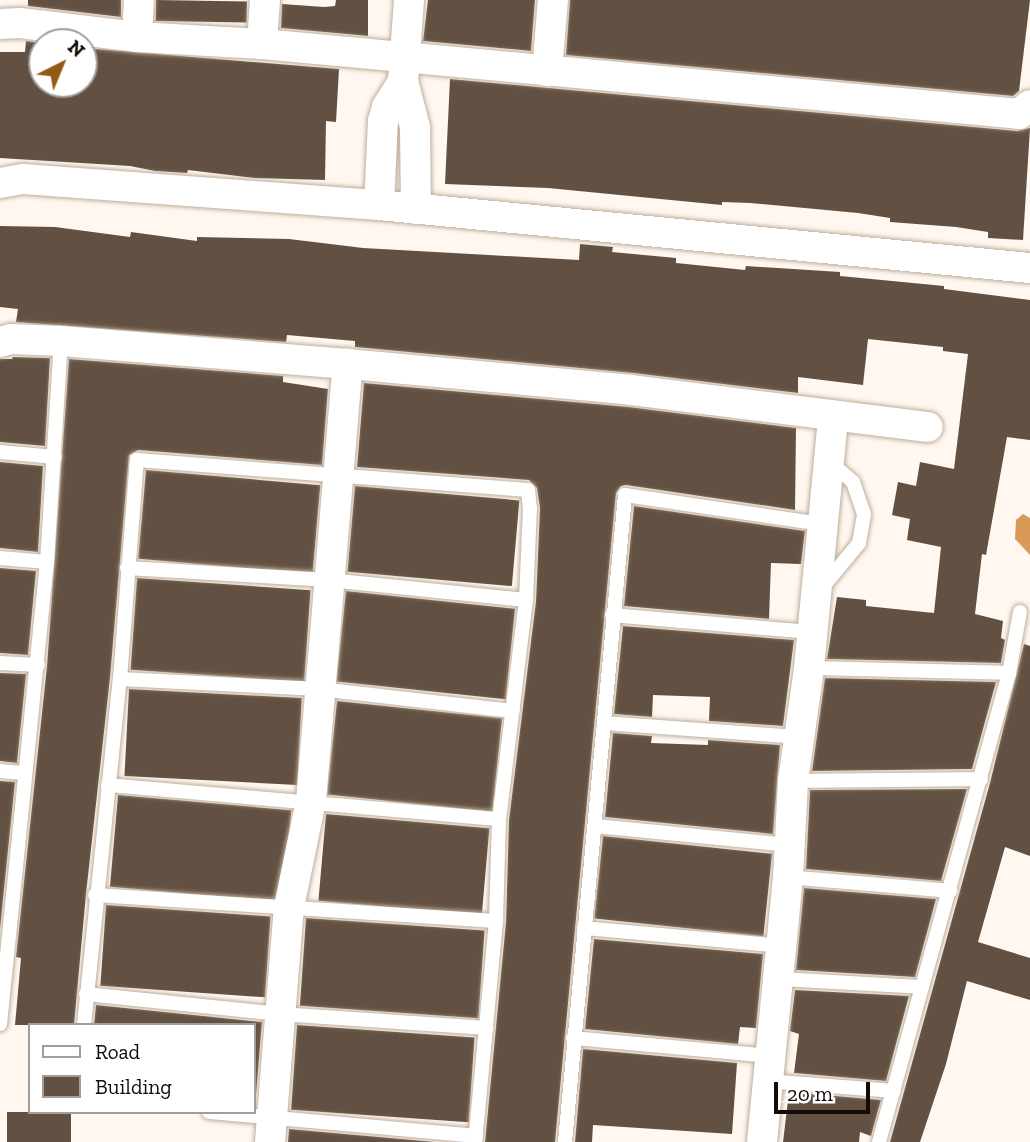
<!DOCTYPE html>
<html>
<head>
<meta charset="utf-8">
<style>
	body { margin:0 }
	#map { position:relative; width:1030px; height:1142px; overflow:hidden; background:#fff7f0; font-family:"Zilla Slab",serif }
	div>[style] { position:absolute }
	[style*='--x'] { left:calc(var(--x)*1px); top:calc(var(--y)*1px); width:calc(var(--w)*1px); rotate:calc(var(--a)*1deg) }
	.water>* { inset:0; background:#d99959 }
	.building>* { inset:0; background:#625142; transform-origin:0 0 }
	.roads { filter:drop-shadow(0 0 2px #bfad9b) drop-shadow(0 0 2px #bfad9b) }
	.lane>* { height:14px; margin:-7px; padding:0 7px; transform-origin:7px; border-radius:7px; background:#fff }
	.street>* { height:30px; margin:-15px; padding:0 15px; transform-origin:15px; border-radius:15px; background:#fff }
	span { translate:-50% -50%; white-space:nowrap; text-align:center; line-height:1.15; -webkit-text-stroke:7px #fff; paint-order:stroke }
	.legend { position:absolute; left:28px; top:1023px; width:228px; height:91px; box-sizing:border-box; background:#fff; border:2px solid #a09d9b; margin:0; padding:9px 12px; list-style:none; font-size:21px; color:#120b06 }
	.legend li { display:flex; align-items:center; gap:14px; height:35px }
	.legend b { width:35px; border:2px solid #a09d9b }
	.north { position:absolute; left:28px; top:28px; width:70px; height:70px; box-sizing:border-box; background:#fff; border:2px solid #a09d9b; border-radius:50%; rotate:43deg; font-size:19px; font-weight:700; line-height:28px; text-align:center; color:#120b06 }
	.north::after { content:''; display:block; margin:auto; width:24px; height:32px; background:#935a16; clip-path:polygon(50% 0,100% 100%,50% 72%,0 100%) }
	.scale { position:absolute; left:774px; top:1082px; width:96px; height:32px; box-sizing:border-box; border:4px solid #120b06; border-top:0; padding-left:9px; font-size:21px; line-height:24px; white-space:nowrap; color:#120b06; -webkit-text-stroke:5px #fff; paint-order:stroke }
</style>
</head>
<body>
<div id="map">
	<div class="water">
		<div style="clip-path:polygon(1023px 514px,1030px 518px,1030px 555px,1015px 539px,1016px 520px)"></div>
	</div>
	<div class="building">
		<div style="clip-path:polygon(28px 0,121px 0,121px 17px,28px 6px)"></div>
		<div style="left:156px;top:0;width:91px;height:21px;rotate:1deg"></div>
		<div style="clip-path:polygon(336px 0,368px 0,368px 36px,281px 28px,282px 4px,324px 7px,335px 6px)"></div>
		<div style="clip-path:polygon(428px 0,535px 0,531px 51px,423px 41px)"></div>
		<div style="clip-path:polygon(570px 0,1030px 0,1019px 91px,1013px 96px,566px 55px)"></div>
		<div style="clip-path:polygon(26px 41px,42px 43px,42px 84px,84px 84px,84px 48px,339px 69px,336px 122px,326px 121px,325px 180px,254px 178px,188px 170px,187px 173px,155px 171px,130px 166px,0 158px,0 52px,25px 52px)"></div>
		<div style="clip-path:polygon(450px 79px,1017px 131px,1030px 128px,1023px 240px,988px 238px,988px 232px,956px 227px,890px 222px,890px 218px,858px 213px,750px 203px,722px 202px,722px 205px,548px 188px,445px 184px)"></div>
		<div style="clip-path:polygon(0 226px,55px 227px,130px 237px,131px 232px,197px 241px,197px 237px,289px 239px,363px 248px,579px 260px,580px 244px,613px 247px,612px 252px,676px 258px,676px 263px,745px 270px,746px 266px,840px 272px,840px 276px,944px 286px,944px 289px,1030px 300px,1030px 440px,1007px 437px,986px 555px,982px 554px,975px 614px,1003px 621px,1001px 638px,1005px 640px,1001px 663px,827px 659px,837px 597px,866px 600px,866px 606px,934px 613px,941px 547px,907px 540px,910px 519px,892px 515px,898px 482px,916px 486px,920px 462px,954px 469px,968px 354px,943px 351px,943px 347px,868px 339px,863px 385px,798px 377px,798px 393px,633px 373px,355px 347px,355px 341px,287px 335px,286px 342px,16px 322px,18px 309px,0 307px)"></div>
		<div style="clip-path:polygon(13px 357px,50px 358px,45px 446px,0 442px,0 359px,12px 359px)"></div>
		<div style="clip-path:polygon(69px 359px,283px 376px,283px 382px,328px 389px,322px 465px,138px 450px,129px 455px,110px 678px,86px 894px,74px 1025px,15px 1025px,21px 958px,16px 957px,47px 666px)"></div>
		<div style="clip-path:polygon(364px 383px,629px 407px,796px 428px,795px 510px,626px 485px,621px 486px,616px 493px,555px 1142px,485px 1142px,506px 922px,509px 820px,536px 601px,540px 508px,537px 488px,529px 480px,357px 467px)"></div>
		<div style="clip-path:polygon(0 462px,43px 466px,38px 552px,0 548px)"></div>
		<div style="left:146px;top:470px;width:175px;height:89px;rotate:5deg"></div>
		<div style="left:355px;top:486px;width:165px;height:86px;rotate:5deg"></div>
		<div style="clip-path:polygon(634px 506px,805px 531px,801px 564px,771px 563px,769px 619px,624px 606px)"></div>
		<div style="clip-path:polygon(0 568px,36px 571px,28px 655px,0 653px)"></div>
		<div style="left:137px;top:578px;width:174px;height:92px;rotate:4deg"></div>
		<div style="left:346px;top:591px;width:170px;height:91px;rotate:6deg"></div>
		<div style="clip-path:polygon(623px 626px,794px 640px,783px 726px,709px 721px,710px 697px,653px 695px,652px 717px,614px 714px)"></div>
		<div style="clip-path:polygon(1024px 644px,1030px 646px,1030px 856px,1005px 847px,978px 942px,1030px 958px,1030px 1000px,967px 981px,946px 1064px,920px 1142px,890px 1142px,990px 783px)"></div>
		<div style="clip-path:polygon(0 673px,26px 674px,17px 763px,0 761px)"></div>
		<div style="clip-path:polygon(825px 678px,996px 682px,972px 769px,812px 771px)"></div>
		<div style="left:129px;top:689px;width:173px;height:87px;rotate:3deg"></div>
		<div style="left:337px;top:701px;width:166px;height:94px;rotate:6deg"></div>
		<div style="clip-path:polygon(613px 733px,652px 736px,651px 743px,708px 745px,708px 740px,780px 745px,773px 834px,605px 817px)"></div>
		<div style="clip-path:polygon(0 781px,15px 782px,0 929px)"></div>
		<div style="clip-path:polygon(967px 789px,941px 881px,806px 869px,810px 790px)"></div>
		<div style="left:118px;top:795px;width:174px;height:92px;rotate:5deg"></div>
		<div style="left:326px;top:814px;width:164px;height:87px;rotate:5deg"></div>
		<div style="left:603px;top:836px;width:170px;height:83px;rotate:6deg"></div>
		<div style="clip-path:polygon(804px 888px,936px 899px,915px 977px,796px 970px)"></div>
		<div style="left:106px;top:905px;width:165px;height:81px;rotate:4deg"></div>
		<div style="left:306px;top:918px;width:179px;height:88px;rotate:4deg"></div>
		<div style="clip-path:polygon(594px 939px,763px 954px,756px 1028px,740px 1027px,738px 1044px,585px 1029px)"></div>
		<div style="clip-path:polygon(795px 990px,909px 996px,886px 1081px,794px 1073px,799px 1034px,790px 1031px)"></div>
		<div style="clip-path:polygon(96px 1005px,262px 1022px,255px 1107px,254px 1025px,94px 1025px)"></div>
		<div style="left:297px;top:1025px;width:178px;height:85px;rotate:4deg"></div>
		<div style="clip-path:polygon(583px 1049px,737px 1063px,732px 1134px,593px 1125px,592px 1142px,575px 1142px)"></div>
		<div style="clip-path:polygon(789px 1092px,881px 1100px,871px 1136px,860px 1132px,859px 1142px,783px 1142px)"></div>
		<div style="left:7px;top:1112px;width:64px;height:30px"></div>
		<div style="clip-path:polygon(289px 1129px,435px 1142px,288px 1142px)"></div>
	</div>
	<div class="roads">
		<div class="lane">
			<div style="--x:0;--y:452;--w:55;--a:5.2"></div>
			<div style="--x:0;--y:558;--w:47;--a:4.9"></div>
			<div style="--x:127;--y:568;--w:202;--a:3.4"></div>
			<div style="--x:329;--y:580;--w:198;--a:5.8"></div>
			<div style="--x:821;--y:589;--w:60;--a:-50.4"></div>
			<div style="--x:859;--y:543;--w:29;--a:-80"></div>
			<div style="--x:864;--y:514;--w:34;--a:-109"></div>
			<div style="--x:853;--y:482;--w:32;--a:-139"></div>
			<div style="--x:612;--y:615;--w:201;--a:4.9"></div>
			<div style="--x:0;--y:663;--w:38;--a:3"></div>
			<div style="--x:809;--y:668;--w:200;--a:1.4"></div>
			<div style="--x:120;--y:679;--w:199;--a:2.9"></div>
			<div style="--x:319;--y:689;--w:195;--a:6.5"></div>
			<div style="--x:604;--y:723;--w:194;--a:4.1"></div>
			<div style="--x:0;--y:771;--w:24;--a:5"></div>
			<div style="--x:793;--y:781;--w:188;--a:-0.6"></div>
			<div style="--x:108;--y:785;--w:392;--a:5"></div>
			<div style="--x:595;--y:826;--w:196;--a:5.6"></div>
			<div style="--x:788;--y:877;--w:163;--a:4.9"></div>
			<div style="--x:95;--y:895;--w:402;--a:3.7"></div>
			<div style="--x:584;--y:928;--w:198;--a:5.2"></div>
			<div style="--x:779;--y:979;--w:143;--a:3.2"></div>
			<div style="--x:86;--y:994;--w:195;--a:5.9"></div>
			<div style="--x:280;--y:1014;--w:207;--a:3.9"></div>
			<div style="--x:0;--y:1024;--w:464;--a:-84.2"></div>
			<div style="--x:47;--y:562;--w:221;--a:-86.4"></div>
			<div style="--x:84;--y:1025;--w:348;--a:-84.1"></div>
			<div style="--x:120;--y:679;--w:220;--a:-85.6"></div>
			<div style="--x:137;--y:460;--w:392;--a:4.4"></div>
			<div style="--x:528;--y:490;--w:18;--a:84"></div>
			<div style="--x:530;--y:508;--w:92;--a:92.5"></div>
			<div style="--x:526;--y:600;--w:221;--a:97"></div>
			<div style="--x:499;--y:819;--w:102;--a:91.7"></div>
			<div style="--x:496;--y:921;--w:222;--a:95.4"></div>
			<div style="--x:573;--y:1038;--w:197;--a:5.2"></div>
			<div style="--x:767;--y:1081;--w:127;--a:4.5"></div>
			<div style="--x:209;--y:1112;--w:268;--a:5.1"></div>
			<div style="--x:565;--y:1142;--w:650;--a:-84.7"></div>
			<div style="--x:625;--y:495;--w:199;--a:8.4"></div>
			<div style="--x:879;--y:1142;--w:487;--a:-74.5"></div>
			<div style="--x:1009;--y:673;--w:62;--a:-79.8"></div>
		</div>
		<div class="street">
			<div style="--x:409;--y:0;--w:81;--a:94.2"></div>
			<div style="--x:403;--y:81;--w:48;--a:75.4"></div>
			<div style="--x:415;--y:127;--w:82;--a:89.3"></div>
			<div style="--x:0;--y:24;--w:20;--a:-3"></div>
			<div style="--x:20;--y:23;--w:118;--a:6.8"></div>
			<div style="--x:137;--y:37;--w:125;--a:3.2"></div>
			<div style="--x:262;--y:44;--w:760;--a:5.28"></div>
			<div style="--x:1019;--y:114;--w:14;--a:-39"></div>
			<div style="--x:137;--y:37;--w:37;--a:-87"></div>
			<div style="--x:262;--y:44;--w:44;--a:-86.1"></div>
			<div style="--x:547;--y:71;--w:71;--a:-85.2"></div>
			<div style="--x:0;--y:183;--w:23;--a:-10"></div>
			<div style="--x:23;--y:179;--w:357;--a:4.2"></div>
			<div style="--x:379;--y:205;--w:654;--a:5.53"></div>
			<div style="--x:379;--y:205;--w:84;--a:-87.3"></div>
			<div style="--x:383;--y:121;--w:15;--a:-74"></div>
			<div style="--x:387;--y:107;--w:31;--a:-58"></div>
			<div style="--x:0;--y:342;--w:11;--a:-15"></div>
			<div style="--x:11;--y:339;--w:50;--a:2.3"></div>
			<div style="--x:61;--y:341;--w:288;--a:4.6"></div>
			<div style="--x:348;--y:364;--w:284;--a:5.2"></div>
			<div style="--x:631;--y:390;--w:299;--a:7.1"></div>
			<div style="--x:270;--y:1142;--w:236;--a:-85.4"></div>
			<div style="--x:289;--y:907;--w:108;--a:-78.3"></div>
			<div style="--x:311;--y:801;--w:439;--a:-85.2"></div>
			<div style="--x:762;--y:1142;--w:266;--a:-84.4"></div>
			<div style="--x:788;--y:877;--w:96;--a:-87"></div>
			<div style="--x:793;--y:781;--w:114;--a:-81.9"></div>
			<div style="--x:809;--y:668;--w:252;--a:-84.5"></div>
		</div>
	</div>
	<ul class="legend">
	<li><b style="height:9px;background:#fff"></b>Road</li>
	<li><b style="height:19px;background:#625142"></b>Building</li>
	</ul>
	<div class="north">N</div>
	<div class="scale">20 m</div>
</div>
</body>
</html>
